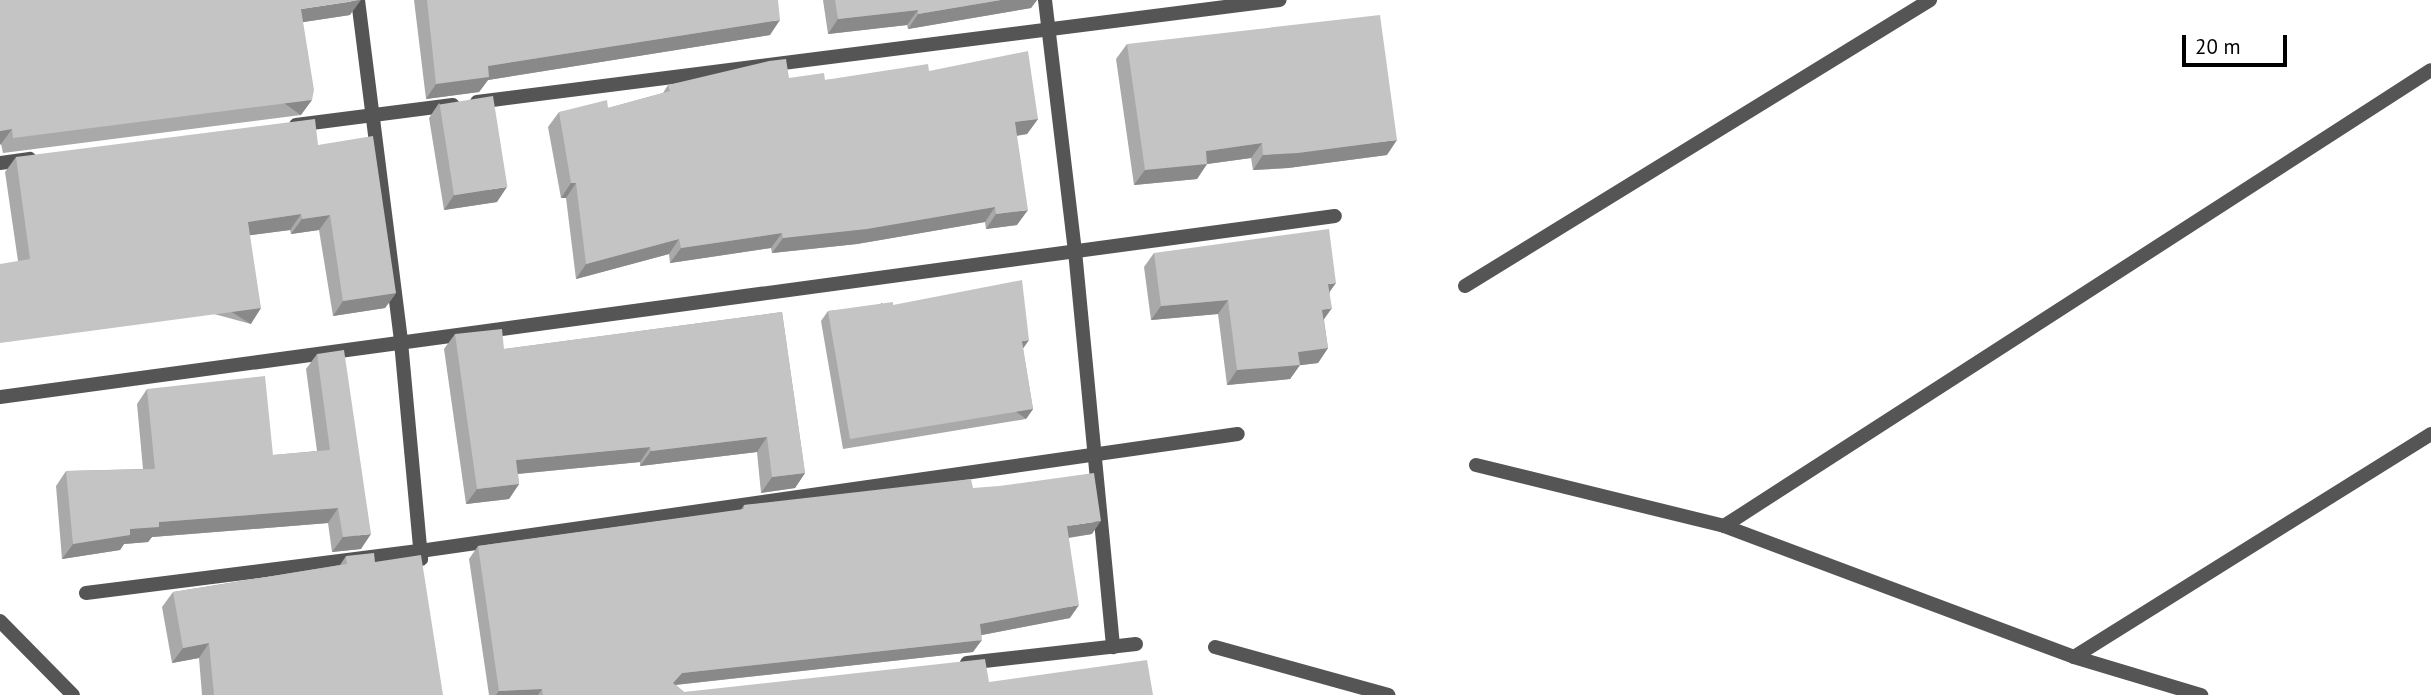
<!DOCTYPE html>
<html>
<head>
<meta charset="utf-8">
<style>
	body { margin:0 }
	#map { position:relative; width:2431px; height:695px; overflow:hidden; background:#fff; font-family:"PT Sans",sans-serif }
	div>[style] { position:absolute }
	[style*='--x'] { left:calc(var(--x)*1px); top:calc(var(--y)*1px); width:calc(var(--w)*1px); rotate:calc(var(--a)*1deg) }
	.minor>* { height:14px; margin:-7px; padding:0 7px; transform-origin:7px; border-radius:7px; background:#555 }
	.wall>* { inset:0; background:#a9a9a9 }
	.shaded-wall>* { inset:0; background:#898989; transform-origin:0 0 }
	.building>* { inset:0; background:#c4c4c4; transform-origin:0 0 }
	span { translate:-50% -50%; white-space:nowrap; text-align:center; line-height:1.15; -webkit-text-stroke:5px #fff; paint-order:stroke }
	.scale { position:absolute; left:2182px; top:35px; width:105px; height:32px; box-sizing:border-box; border:4px solid #000; border-top:0; padding-left:9px; font-size:21px; line-height:24px; white-space:nowrap; color:#000; -webkit-text-stroke:5px #fff; paint-order:stroke }
</style>
</head>
<body>
<div id="map">
	<div class="minor">
		<div style="--x:358;--y:0;--w:345;--a:82.8"></div>
		<div style="--x:401;--y:342;--w:218;--a:84.7"></div>
		<div style="--x:1045;--y:0;--w:253;--a:83.2"></div>
		<div style="--x:1075;--y:251;--w:398;--a:84.5"></div>
		<div style="--x:477;--y:102;--w:809;--a:-7.24"></div>
		<div style="--x:296;--y:125;--w:158;--a:-7.3"></div>
		<div style="--x:0;--y:163;--w:30;--a:-8"></div>
		<div style="--x:1465;--y:286;--w:546;--a:-31.59"></div>
		<div style="--x:0;--y:397;--w:1347;--a:-7.72"></div>
		<div style="--x:1476;--y:465;--w:255;--a:13.8"></div>
		<div style="--x:1724;--y:526;--w:374;--a:20.5"></div>
		<div style="--x:2074;--y:657;--w:133;--a:16.7"></div>
		<div style="--x:1724;--y:526;--w:841;--a:-32.82"></div>
		<div style="--x:86;--y:593;--w:337;--a:-7.2"></div>
		<div style="--x:420;--y:551;--w:826;--a:-8.14"></div>
		<div style="--x:0;--y:621;--w:104;--a:45.4"></div>
		<div style="--x:1215;--y:647;--w:180;--a:15.5"></div>
		<div style="--x:2074;--y:657;--w:421;--a:-32"></div>
		<div style="--x:967;--y:663;--w:170;--a:-6.4"></div>
	</div>
	<div class="wall">
		<div style="clip-path:polygon(0 0,350px 15px,303px 22px,301px 115px,3px 153px,1px 144px)"></div>
		<div style="clip-path:polygon(414px 0,778px 0,770px 35px,488px 80px,479px 92px,426px 99px)"></div>
		<div style="clip-path:polygon(823px 0,1037px 0,1031px 8px,908px 29px,907px 25px,828px 34px)"></div>
		<div style="clip-path:polygon(1127px 44px,1387px 155px,1288px 168px,1253px 170px,1251px 158px,1207px 164px,1197px 179px,1134px 185px,1116px 59px)"></div>
		<div style="clip-path:polygon(929px 71px,1038px 119px,1027px 134px,1017px 136px,1017px 225px,986px 229px,985px 222px,857px 244px,772px 253px,771px 248px,670px 263px,669px 254px,576px 279px,566px 198px,561px 198px,548px 127px,559px 112px,608px 108px,663px 93px,668px 85px,789px 78px,825px 80px)"></div>
		<div style="clip-path:polygon(439px 103px,497px 202px,444px 210px,429px 118px)"></div>
		<div style="clip-path:polygon(318px 145px,396px 293px,385px 308px,333px 316px,319px 230px,291px 234px,290px 230px,250px 235px,251px 324px,18px 261px,5px 172px,16px 157px)"></div>
		<div style="clip-path:polygon(1154px 253px,1330px 292px,1324px 320px,1328px 348px,1318px 363px,1300px 365px,1290px 379px,1227px 385px,1218px 314px,1151px 320px,1144px 267px)"></div>
		<div style="clip-path:polygon(893px 305px,1023px 349px,1033px 409px,1026px 419px,843px 449px,821px 321px,828px 311px)"></div>
		<div style="clip-path:polygon(782px 312px,805px 473px,795px 488px,761px 493px,757px 452px,640px 466px,640px 462px,518px 474px,519px 484px,509px 499px,466px 504px,444px 349px,455px 334px,504px 349px)"></div>
		<div style="clip-path:polygon(317px 354px,361px 549px,332px 552px,328px 523px,152px 537px,148px 542px,124px 544px,120px 550px,62px 559px,56px 486px,66px 471px,143px 469px,137px 404px,147px 389px,273px 455px,317px 451px,306px 369px)"></div>
		<div style="clip-path:polygon(973px 488px,1092px 534px,1069px 538px,1070px 618px,982px 635px,973px 652px,676px 685px,684px 692px,989px 682px,1153px 695px,489px 695px,469px 559px,478px 546px,741px 510px,744px 505px)"></div>
		<div style="clip-path:polygon(346px 556px,375px 562px,443px 695px,202px 695px,199px 658px,172px 663px,162px 607px,173px 592px,340px 565px)"></div>
	</div>
	<div class="shaded-wall">
		<div style="clip-path:polygon(361px 0,350px 15px,291px 24px,301px 9px)"></div>
		<div style="clip-path:polygon(1001px 0,1037px 0,1031px 8px,908px 29px,918px 14px)"></div>
		<div style="clip-path:polygon(918px 10px,907px 25px,828px 34px,838px 19px)"></div>
		<div style="clip-path:polygon(780px 20px,770px 35px,488px 80px,479px 92px,426px 99px,436px 84px,488px 66px)"></div>
		<div style="left:312px;top:100px;width:19px;height:301px;rotate:126deg"></div>
		<div style="clip-path:polygon(1038px 119px,1027px 134px,1005px 137px,1015px 122px)"></div>
		<div style="clip-path:polygon(12px 129px,1px 144px,0 145px,0 131px)"></div>
		<div style="clip-path:polygon(1397px 140px,1387px 155px,1288px 168px,1253px 170px,1263px 155px)"></div>
		<div style="clip-path:polygon(1262px 143px,1251px 158px,1207px 164px,1197px 179px,1134px 185px,1145px 170px,1206px 151px)"></div>
		<div style="clip-path:polygon(571px 183px,576px 183px,566px 198px,561px 198px)"></div>
		<div style="clip-path:polygon(507px 187px,497px 202px,444px 210px,454px 195px)"></div>
		<div style="clip-path:polygon(995px 207px,985px 222px,857px 244px,772px 253px,783px 238px)"></div>
		<div style="clip-path:polygon(1028px 210px,1017px 225px,986px 229px,996px 214px)"></div>
		<div style="clip-path:polygon(301px 214px,290px 230px,237px 237px,248px 222px)"></div>
		<div style="clip-path:polygon(330px 215px,319px 230px,291px 234px,302px 219px)"></div>
		<div style="clip-path:polygon(782px 233px,771px 248px,670px 263px,681px 248px)"></div>
		<div style="clip-path:polygon(679px 239px,669px 254px,576px 279px,586px 264px)"></div>
		<div style="clip-path:polygon(1336px 283px,1326px 297px,1328px 284px)"></div>
		<div style="clip-path:polygon(396px 293px,385px 308px,333px 316px,343px 301px)"></div>
		<div style="clip-path:polygon(1228px 300px,1218px 314px,1151px 320px,1161px 306px)"></div>
		<div style="left:261px;top:308px;width:19px;height:263px;rotate:122deg"></div>
		<div style="clip-path:polygon(1332px 308px,1322px 322px,1322px 310px)"></div>
		<div style="clip-path:polygon(1029px 340px,1022px 350px,1022px 341px)"></div>
		<div style="clip-path:polygon(1328px 348px,1318px 363px,1294px 366px,1300px 365px,1290px 379px,1227px 385px,1237px 370px,1298px 352px)"></div>
		<div style="left:1033px;top:409px;width:12px;height:185px;rotate:125deg"></div>
		<div style="clip-path:polygon(767px 437px,757px 452px,640px 466px,651px 451px)"></div>
		<div style="clip-path:polygon(650px 447px,640px 462px,506px 475px,516px 460px)"></div>
		<div style="clip-path:polygon(805px 473px,795px 488px,761px 493px,772px 477px)"></div>
		<div style="clip-path:polygon(519px 484px,509px 499px,466px 504px,477px 489px)"></div>
		<div style="clip-path:polygon(338px 508px,328px 523px,152px 537px,148px 542px,124px 544px,120px 550px,62px 559px,73px 544px,159px 522px)"></div>
		<div style="clip-path:polygon(1101px 521px,1092px 534px,1058px 539px,1067px 526px)"></div>
		<div style="clip-path:polygon(371px 534px,361px 549px,332px 552px,343px 537px)"></div>
		<div style="clip-path:polygon(1079px 605px,1070px 618px,971px 637px,980px 624px)"></div>
		<div style="clip-path:polygon(982px 640px,973px 652px,673px 685px,673px 683px,682px 673px)"></div>
		<div style="clip-path:polygon(209px 643px,199px 658px,172px 663px,183px 648px)"></div>
		<div style="clip-path:polygon(542px 689px,538px 695px,496px 695px,499px 691px)"></div>
	</div>
	<div class="building">
		<div style="clip-path:polygon(0 0,361px 0,301px 9px,314px 90px,312px 100px,13px 138px,12px 129px,0 131px)"></div>
		<div style="clip-path:polygon(427px 0,778px 0,780px 20px,488px 66px,489px 77px,436px 84px)"></div>
		<div style="clip-path:polygon(835px 0,1001px 0,918px 14px,918px 10px,838px 19px)"></div>
		<div style="clip-path:polygon(1380px 15px,1397px 140px,1298px 153px,1263px 155px,1262px 143px,1206px 151px,1207px 164px,1145px 170px,1127px 44px)"></div>
		<div style="clip-path:polygon(1028px 51px,1038px 119px,1015px 122px,1028px 210px,996px 214px,995px 207px,867px 229px,783px 238px,782px 233px,681px 248px,679px 239px,586px 264px,576px 183px,571px 183px,559px 112px,607px 100px,608px 108px,670px 91px,668px 85px,769px 61px,786px 59px,789px 78px,824px 73px,825px 80px,928px 64px,929px 71px)"></div>
		<div style="left:493px;top:96px;width:92px;height:54px;rotate:81deg"></div>
		<div style="clip-path:polygon(315px 119px,318px 145px,373px 136px,396px 293px,343px 301px,330px 215px,302px 219px,301px 214px,248px 222px,261px 308px,0 343px,0 264px,30px 259px,16px 157px)"></div>
		<div style="clip-path:polygon(1329px 229px,1336px 283px,1328px 284px,1332px 308px,1322px 310px,1328px 348px,1298px 352px,1300px 365px,1237px 370px,1228px 300px,1161px 306px,1154px 253px)"></div>
		<div style="clip-path:polygon(1022px 280px,1029px 340px,1022px 341px,1033px 409px,850px 439px,828px 311px,893px 302px,893px 305px)"></div>
		<div style="clip-path:polygon(782px 312px,805px 473px,772px 477px,767px 437px,651px 451px,650px 447px,516px 460px,519px 484px,477px 489px,455px 334px,502px 329px,504px 349px)"></div>
		<div style="clip-path:polygon(344px 350px,371px 534px,343px 537px,338px 508px,159px 522px,159px 527px,130px 529px,130px 535px,73px 544px,66px 471px,155px 469px,147px 389px,265px 376px,273px 455px,330px 450px,317px 354px)"></div>
		<div style="clip-path:polygon(1094px 473px,1101px 521px,1067px 526px,1079px 605px,980px 624px,982px 640px,682px 673px,673px 683px,684px 692px,985px 659px,989px 682px,1147px 660px,1153px 695px,543px 695px,542px 689px,499px 691px,478px 546px,744px 509px,744px 505px,971px 479px,973px 488px,999px 486px)"></div>
		<div style="clip-path:polygon(374px 553px,375px 562px,421px 555px,443px 695px,214px 695px,209px 643px,183px 648px,173px 592px,347px 564px,346px 556px)"></div>
	</div>
	<div class="scale">20 m</div>
</div>
</body>
</html>
